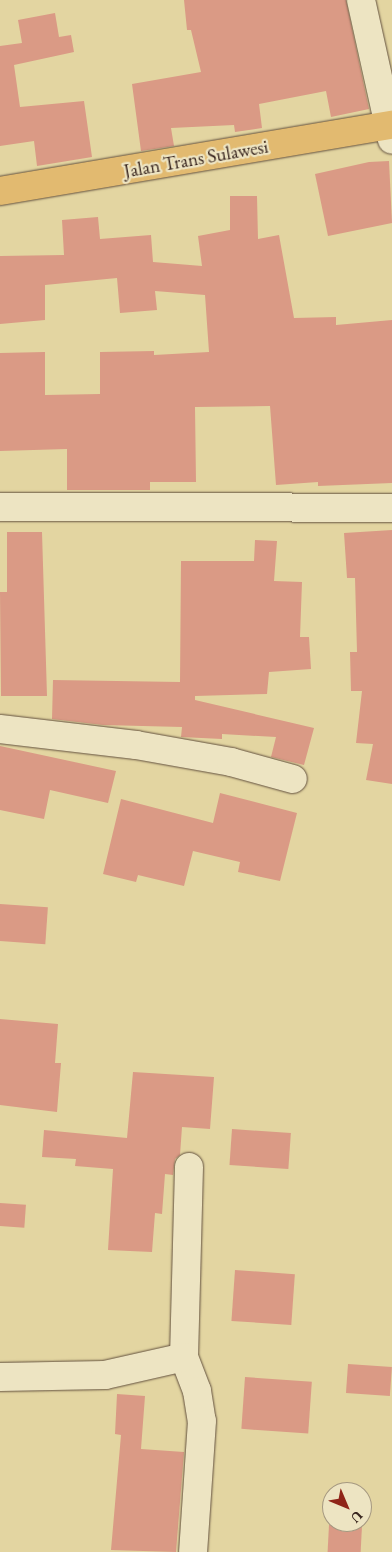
<!DOCTYPE html>
<html>
<head>
<meta charset="utf-8">
<style>
	body { margin:0 }
	#map { position:relative; width:392px; height:1552px; overflow:hidden; background:#e3d5a1; font-family:"EB Garamond",serif }
	div>[style] { position:absolute }
	[style*='--x'] { left:calc(var(--x)*1px); top:calc(var(--y)*1px); width:calc(var(--w)*1px); rotate:calc(var(--a)*1deg) }
	.building>* { inset:0; background:#da9a85; transform-origin:0 0 }
	.roads { filter:drop-shadow(0 0 1px #63513f) drop-shadow(0 0 1px #63513f) }
	.minor>* { height:28px; margin:-14px; padding:0 14px; transform-origin:14px; border-radius:14px; background:#ede4c2 }
	.highway>* { height:28px; margin:-14px; padding:0 14px; transform-origin:14px; border-radius:14px; background:#e2ba70 }
	span { translate:-50% -50%; white-space:nowrap; text-align:center; line-height:1.15; -webkit-text-stroke:4.5px #ede4c2; paint-order:stroke }
	.street-label { font-size:19px; color:#38251e }
	.north { position:absolute; left:322px; top:1482px; width:50px; height:50px; box-sizing:border-box; background:#ede4c2; border:1px solid #a59880; border-radius:50%; rotate:135deg; font-size:14px; font-weight:700; line-height:20px; text-align:center; color:#38251e }
	.north::after { content:''; display:block; margin:auto; width:18px; height:22px; background:#8f2418; clip-path:polygon(50% 0,100% 100%,50% 72%,0 100%) }
</style>
</head>
<body>
<div id="map">
	<div class="building">
		<div style="clip-path:polygon(184px 0,346px 0,369px 109px,331px 117px,326px 91px,259px 104px,262px 128px,235px 132px,234px 125px,171px 128px,174px 146px,141px 151px,132px 84px,201px 72px,191px 30px,187px 30px)"></div>
		<div style="clip-path:polygon(55px 13px,59px 37px,71px 35px,74px 52px,14px 65px,20px 107px,84px 101px,92px 157px,37px 166px,34px 141px,0 146px,0 46px,22px 43px,18px 20px)"></div>
		<div style="clip-path:polygon(389px 161px,392px 223px,328px 236px,315px 174px,369px 162px)"></div>
		<div style="clip-path:polygon(230px 196px,257px 196px,258px 239px,279px 235px,294px 318px,336px 317px,336px 325px,392px 320px,392px 483px,318px 486px,318px 482px,276px 485px,270px 406px,195px 407px,196px 482px,150px 482px,150px 490px,67px 490px,67px 449px,0 451px,0 353px,45px 352px,45px 395px,100px 394px,100px 352px,154px 351px,154px 355px,209px 352px,205px 295px,155px 291px,157px 310px,120px 313px,117px 278px,45px 285px,45px 320px,0 324px,0 256px,64px 255px,62px 220px,98px 217px,100px 239px,151px 235px,153px 262px,202px 266px,198px 236px,230px 230px)"></div>
		<div style="clip-path:polygon(392px 530px,392px 784px,366px 780px,373px 744px,356px 743px,362px 691px,351px 691px,350px 652px,357px 652px,355px 578px,347px 578px,344px 533px)"></div>
		<div style="clip-path:polygon(7px 532px,42px 532px,47px 696px,1px 696px,0 592px,7px 592px)"></div>
		<div style="clip-path:polygon(255px 540px,277px 541px,274px 581px,302px 582px,300px 637px,309px 637px,311px 669px,269px 672px,267px 694px,195px 696px,195px 700px,314px 728px,304px 765px,271px 757px,276px 737px,222px 734px,222px 739px,181px 737px,182px 727px,103px 725px,52px 719px,53px 680px,180px 682px,181px 561px,254px 561px)"></div>
		<div style="clip-path:polygon(0 746px,116px 771px,108px 803px,50px 790px,44px 819px,0 810px)"></div>
		<div style="clip-path:polygon(220px 793px,297px 813px,280px 881px,238px 872px,240px 862px,193px 851px,184px 886px,138px 875px,136px 882px,103px 874px,121px 799px,213px 823px)"></div>
		<div style="left:0;top:904px;width:48px;height:37px;rotate:4deg"></div>
		<div style="clip-path:polygon(0 1019px,58px 1024px,55px 1063px,61px 1063px,57px 1112px,0 1105px)"></div>
		<div style="clip-path:polygon(133px 1072px,214px 1077px,210px 1129px,182px 1127px,180px 1155px,175px 1159px,173px 1175px,165px 1174px,162px 1214px,155px 1213px,152px 1252px,108px 1250px,113px 1169px,75px 1166px,76px 1159px,42px 1157px,44px 1130px,127px 1138px)"></div>
		<div style="left:232px;top:1129px;width:59px;height:36px;rotate:4deg"></div>
		<div style="left:0;top:1203px;width:26px;height:23px;rotate:4deg"></div>
		<div style="left:235px;top:1270px;width:60px;height:51px;rotate:4deg"></div>
		<div style="left:348px;top:1364px;width:44px;height:29px;rotate:4deg"></div>
		<div style="left:245px;top:1377px;width:67px;height:52px;rotate:4deg"></div>
		<div style="clip-path:polygon(117px 1394px,145px 1396px,141px 1449px,184px 1452px,176px 1552px,111px 1550px,121px 1435px,115px 1434px)"></div>
		<div style="left:329px;top:1525px;width:33px;height:27px;rotate:3deg"></div>
	</div>
	<div class="roads">
		<div class="minor">
			<div style="--x:361;--y:0;--w:143;--a:77.5"></div>
			<div style="--x:0;--y:507;--w:392;--a:0.1"></div>
			<div style="--x:0;--y:729;--w:137;--a:6.7"></div>
			<div style="--x:136;--y:745;--w:97;--a:10.1"></div>
			<div style="--x:231;--y:762;--w:64;--a:15.3"></div>
			<div style="--x:189;--y:1167;--w:190;--a:91.5"></div>
			<div style="--x:184;--y:1357;--w:36;--a:69"></div>
			<div style="--x:197;--y:1391;--w:30;--a:81"></div>
			<div style="--x:202;--y:1421;--w:131;--a:93.9"></div>
			<div style="--x:0;--y:1377;--w:105;--a:-1.1"></div>
			<div style="--x:105;--y:1375;--w:81;--a:-12.8"></div>
		</div>
		<div class="highway">
			<div style="--x:0;--y:191;--w:398;--a:-9.6"></div>
		</div>
	</div>
	<div class="street-label">
		<span style="left:196px;top:159px;rotate:-10deg">Jalan Trans Sulawesi</span>
	</div>
	<div class="north">U</div>
</div>
</body>
</html>
